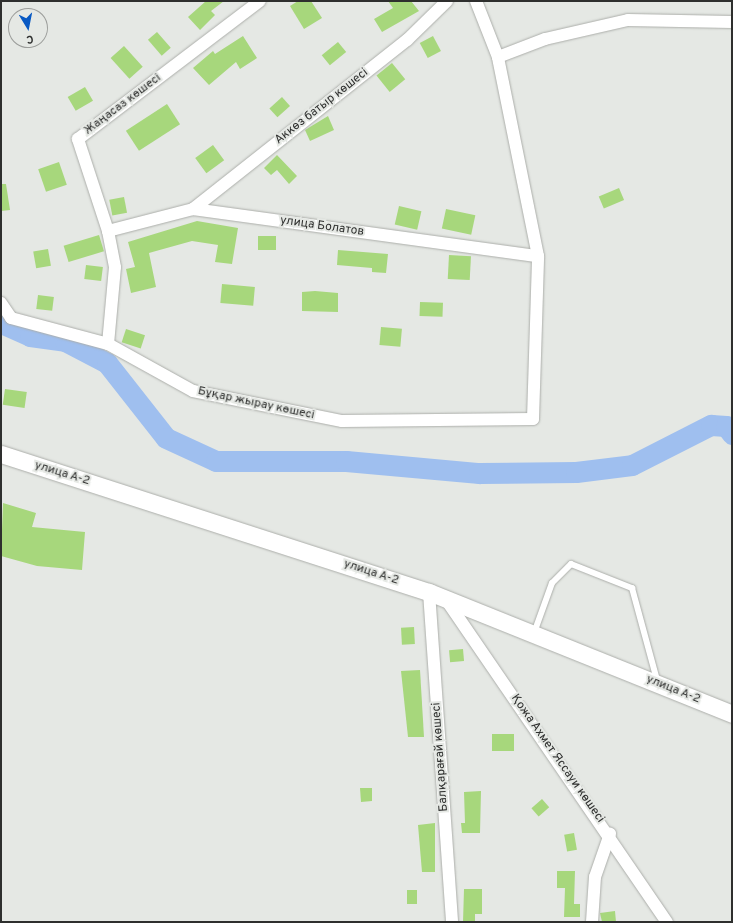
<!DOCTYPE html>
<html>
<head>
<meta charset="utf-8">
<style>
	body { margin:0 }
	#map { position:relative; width:733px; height:923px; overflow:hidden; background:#e5e8e4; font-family:Overpass,sans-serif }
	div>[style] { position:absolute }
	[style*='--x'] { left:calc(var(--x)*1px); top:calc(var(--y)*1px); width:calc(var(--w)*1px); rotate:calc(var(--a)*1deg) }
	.river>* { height:21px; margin:-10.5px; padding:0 10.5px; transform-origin:10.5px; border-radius:10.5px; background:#9fbfef }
	.building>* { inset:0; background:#a7d77c; transform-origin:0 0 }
	.roads { filter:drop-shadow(0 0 1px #acaeaa) drop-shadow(0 0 1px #acaeaa) }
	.service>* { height:6px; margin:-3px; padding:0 3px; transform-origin:3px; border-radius:3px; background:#fff }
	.minor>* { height:12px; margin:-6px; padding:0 6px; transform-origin:6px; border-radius:6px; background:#fff }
	.secondary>* { height:17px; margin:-8.5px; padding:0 8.5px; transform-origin:8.5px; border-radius:8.5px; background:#fff }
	span { translate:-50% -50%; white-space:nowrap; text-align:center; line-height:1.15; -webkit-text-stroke:4px #e5e8e4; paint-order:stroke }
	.street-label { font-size:12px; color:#2e2f2e }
	.frame { position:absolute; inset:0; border:2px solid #2e2f2e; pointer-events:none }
	.north { position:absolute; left:8px; top:8px; width:40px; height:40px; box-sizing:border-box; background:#e5e8e4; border:1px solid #9c9e9b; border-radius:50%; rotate:170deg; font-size:11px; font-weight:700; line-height:16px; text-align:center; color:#2e2f2e }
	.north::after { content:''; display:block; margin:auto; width:14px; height:18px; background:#0859c3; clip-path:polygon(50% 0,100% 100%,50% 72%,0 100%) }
</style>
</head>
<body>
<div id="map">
	<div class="river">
		<div style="--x:1;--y:323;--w:32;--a:24"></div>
		<div style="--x:30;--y:336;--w:35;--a:8"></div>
		<div style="--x:65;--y:341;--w:47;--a:27.6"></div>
		<div style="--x:107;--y:363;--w:95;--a:51.8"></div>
		<div style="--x:166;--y:438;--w:55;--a:24.7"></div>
		<div style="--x:216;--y:461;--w:130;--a:0"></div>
		<div style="--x:346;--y:461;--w:134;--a:5.2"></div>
		<div style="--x:479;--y:473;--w:97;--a:-0.6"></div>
		<div style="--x:576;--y:472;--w:56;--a:-7.1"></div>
		<div style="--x:632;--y:465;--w:89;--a:-26.9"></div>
		<div style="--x:711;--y:425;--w:15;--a:4"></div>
		<div style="--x:726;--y:426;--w:10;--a:53"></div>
	</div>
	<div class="building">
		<div style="clip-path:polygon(206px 1px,224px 1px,211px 11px,215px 15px,200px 30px,188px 17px)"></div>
		<div style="clip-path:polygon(298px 1px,311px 1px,322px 18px,304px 29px,290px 6px)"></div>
		<div style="clip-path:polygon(388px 1px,411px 1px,419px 11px,382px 32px,374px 19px,393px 8px)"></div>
		<div style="left:157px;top:32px;width:21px;height:12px;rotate:49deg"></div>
		<div style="clip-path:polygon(243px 36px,257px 58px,240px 69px,236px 62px,209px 85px,193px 68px,213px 51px,215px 54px)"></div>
		<div style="left:433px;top:36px;width:17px;height:15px;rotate:62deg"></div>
		<div style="left:338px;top:42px;width:13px;height:21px;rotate:51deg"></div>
		<div style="left:124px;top:46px;width:28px;height:18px;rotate:48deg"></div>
		<div style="left:392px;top:63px;width:21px;height:20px;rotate:51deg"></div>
		<div style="left:85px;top:87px;width:16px;height:20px;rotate:60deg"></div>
		<div style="left:282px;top:97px;width:12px;height:17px;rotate:48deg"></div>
		<div style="left:167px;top:104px;width:24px;height:49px;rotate:57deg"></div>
		<div style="clip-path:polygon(328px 116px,334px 130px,310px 141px,305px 130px)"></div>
		<div style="left:213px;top:145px;width:19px;height:22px;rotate:54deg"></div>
		<div style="clip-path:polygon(277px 155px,297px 176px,289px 184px,277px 170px,271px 175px,264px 168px)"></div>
		<div style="left:59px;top:162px;width:24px;height:22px;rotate:71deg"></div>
		<div style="clip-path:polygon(1px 184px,6px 184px,10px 210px,1px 211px)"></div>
		<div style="left:619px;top:188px;width:13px;height:22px;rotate:67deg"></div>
		<div style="left:124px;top:197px;width:16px;height:15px;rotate:79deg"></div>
		<div style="left:399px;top:206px;width:23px;height:19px;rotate:13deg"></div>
		<div style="left:446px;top:209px;width:30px;height:20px;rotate:12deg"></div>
		<div style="clip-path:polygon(197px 221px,238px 228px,232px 264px,215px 262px,218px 245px,192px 241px,156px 251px,149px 253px,156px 287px,131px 293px,126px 269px,135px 267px,128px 242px)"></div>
		<div style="left:99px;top:235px;width:17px;height:37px;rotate:73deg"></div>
		<div style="left:258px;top:236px;width:18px;height:14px"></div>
		<div style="left:48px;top:249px;width:17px;height:15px;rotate:80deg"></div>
		<div style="clip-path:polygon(338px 250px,388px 254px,386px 273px,372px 272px,372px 268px,337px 265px)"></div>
		<div style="left:449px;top:255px;width:22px;height:24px;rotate:3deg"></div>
		<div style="left:86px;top:265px;width:17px;height:14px;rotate:7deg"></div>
		<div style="left:222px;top:284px;width:33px;height:19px;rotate:5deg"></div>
		<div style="clip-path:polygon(315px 291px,338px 293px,338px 312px,302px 311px,302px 292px)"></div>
		<div style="left:38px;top:295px;width:16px;height:14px;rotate:7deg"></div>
		<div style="left:420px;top:302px;width:23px;height:14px;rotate:2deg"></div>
		<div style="left:381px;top:327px;width:21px;height:18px;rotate:5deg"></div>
		<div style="left:126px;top:329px;width:20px;height:14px;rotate:18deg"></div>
		<div style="left:5px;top:389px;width:22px;height:16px;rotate:8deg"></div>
		<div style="clip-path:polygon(3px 503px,36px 513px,32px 527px,85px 532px,82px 570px,37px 566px,1px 556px)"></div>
		<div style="left:414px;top:627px;width:17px;height:13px;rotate:87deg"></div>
		<div style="left:463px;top:649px;width:12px;height:14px;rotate:85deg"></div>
		<div style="clip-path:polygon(420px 670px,424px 737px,408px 737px,401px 671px)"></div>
		<div style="left:492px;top:734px;width:22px;height:17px"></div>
		<div style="clip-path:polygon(360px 788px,372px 788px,372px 801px,361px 802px)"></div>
		<div style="clip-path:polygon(481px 791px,480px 833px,462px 833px,461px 823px,465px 823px,464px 792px)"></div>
		<div style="left:542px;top:799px;width:11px;height:14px;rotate:49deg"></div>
		<div style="clip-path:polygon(435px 823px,435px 872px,422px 872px,418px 825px)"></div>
		<div style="left:574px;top:833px;width:17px;height:10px;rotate:80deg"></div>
		<div style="clip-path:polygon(557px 871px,575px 871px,574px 904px,580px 904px,580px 917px,564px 917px,565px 888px,557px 888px)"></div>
		<div style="clip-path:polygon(464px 889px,482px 889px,482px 914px,475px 914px,475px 922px,463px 922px)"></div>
		<div style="left:407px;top:890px;width:10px;height:14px"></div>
		<div style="clip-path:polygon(615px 911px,616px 922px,602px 922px,600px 913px)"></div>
	</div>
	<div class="roads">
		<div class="service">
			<div style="--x:534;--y:633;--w:53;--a:-70.2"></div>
			<div style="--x:552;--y:583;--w:27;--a:-45"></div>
			<div style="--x:571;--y:564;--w:66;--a:21.5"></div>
			<div style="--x:632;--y:588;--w:95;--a:74.8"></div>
		</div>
		<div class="minor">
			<div style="--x:476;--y:1;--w:60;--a:68.6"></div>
			<div style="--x:498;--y:57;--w:50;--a:-21"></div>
			<div style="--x:545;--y:39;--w:85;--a:-12.9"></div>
			<div style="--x:628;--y:20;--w:104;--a:1.1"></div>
			<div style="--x:193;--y:209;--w:273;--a:-38.3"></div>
			<div style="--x:407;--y:40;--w:56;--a:-44.3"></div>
			<div style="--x:108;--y:231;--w:88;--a:-14.5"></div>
			<div style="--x:193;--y:209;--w:348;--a:7.8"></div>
			<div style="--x:1;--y:303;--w:18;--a:56"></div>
			<div style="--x:11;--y:318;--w:100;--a:15"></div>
			<div style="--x:108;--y:344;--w:97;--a:28.9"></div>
			<div style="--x:193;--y:391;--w:152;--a:11.4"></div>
			<div style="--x:342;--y:421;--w:191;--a:-0.6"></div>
			<div style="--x:533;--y:419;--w:163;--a:-88.2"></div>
			<div style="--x:538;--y:256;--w:203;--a:-101.4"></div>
			<div style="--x:108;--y:344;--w:77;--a:-84.8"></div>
			<div style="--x:115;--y:267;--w:37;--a:-101"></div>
			<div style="--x:108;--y:231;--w:97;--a:-108.1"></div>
			<div style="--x:78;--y:139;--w:228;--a:-37.2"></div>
			<div style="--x:429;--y:592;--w:331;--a:86"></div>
			<div style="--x:445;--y:598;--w:393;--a:55.6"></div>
			<div style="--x:592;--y:922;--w:45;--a:-86.2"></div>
			<div style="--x:595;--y:877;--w:46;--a:-70.8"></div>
		</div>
		<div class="secondary">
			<div style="--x:1;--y:454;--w:450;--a:17.9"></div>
			<div style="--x:429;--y:592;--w:327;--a:21.9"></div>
		</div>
	</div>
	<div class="street-label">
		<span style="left:123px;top:105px;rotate:-37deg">Жаңасаз көшесі</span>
		<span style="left:322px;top:107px;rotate:-38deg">Аккөз батыр көшесі</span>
		<span style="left:322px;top:227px;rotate:8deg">улица Болатов</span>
		<span style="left:256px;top:404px;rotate:12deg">Бұқар жырау көшесі</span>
		<span style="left:62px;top:474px;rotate:17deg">улица А-2</span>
		<span style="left:371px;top:573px;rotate:18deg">улица А-2</span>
		<span style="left:673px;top:690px;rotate:22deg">улица А-2</span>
		<span style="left:441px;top:757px;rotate:-94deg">Балқарағай көшесі</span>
		<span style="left:557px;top:759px;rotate:55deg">Қожа Ахмет Яссауи көшесі</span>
	</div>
	<div class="frame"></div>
	<div class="north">С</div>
</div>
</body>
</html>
